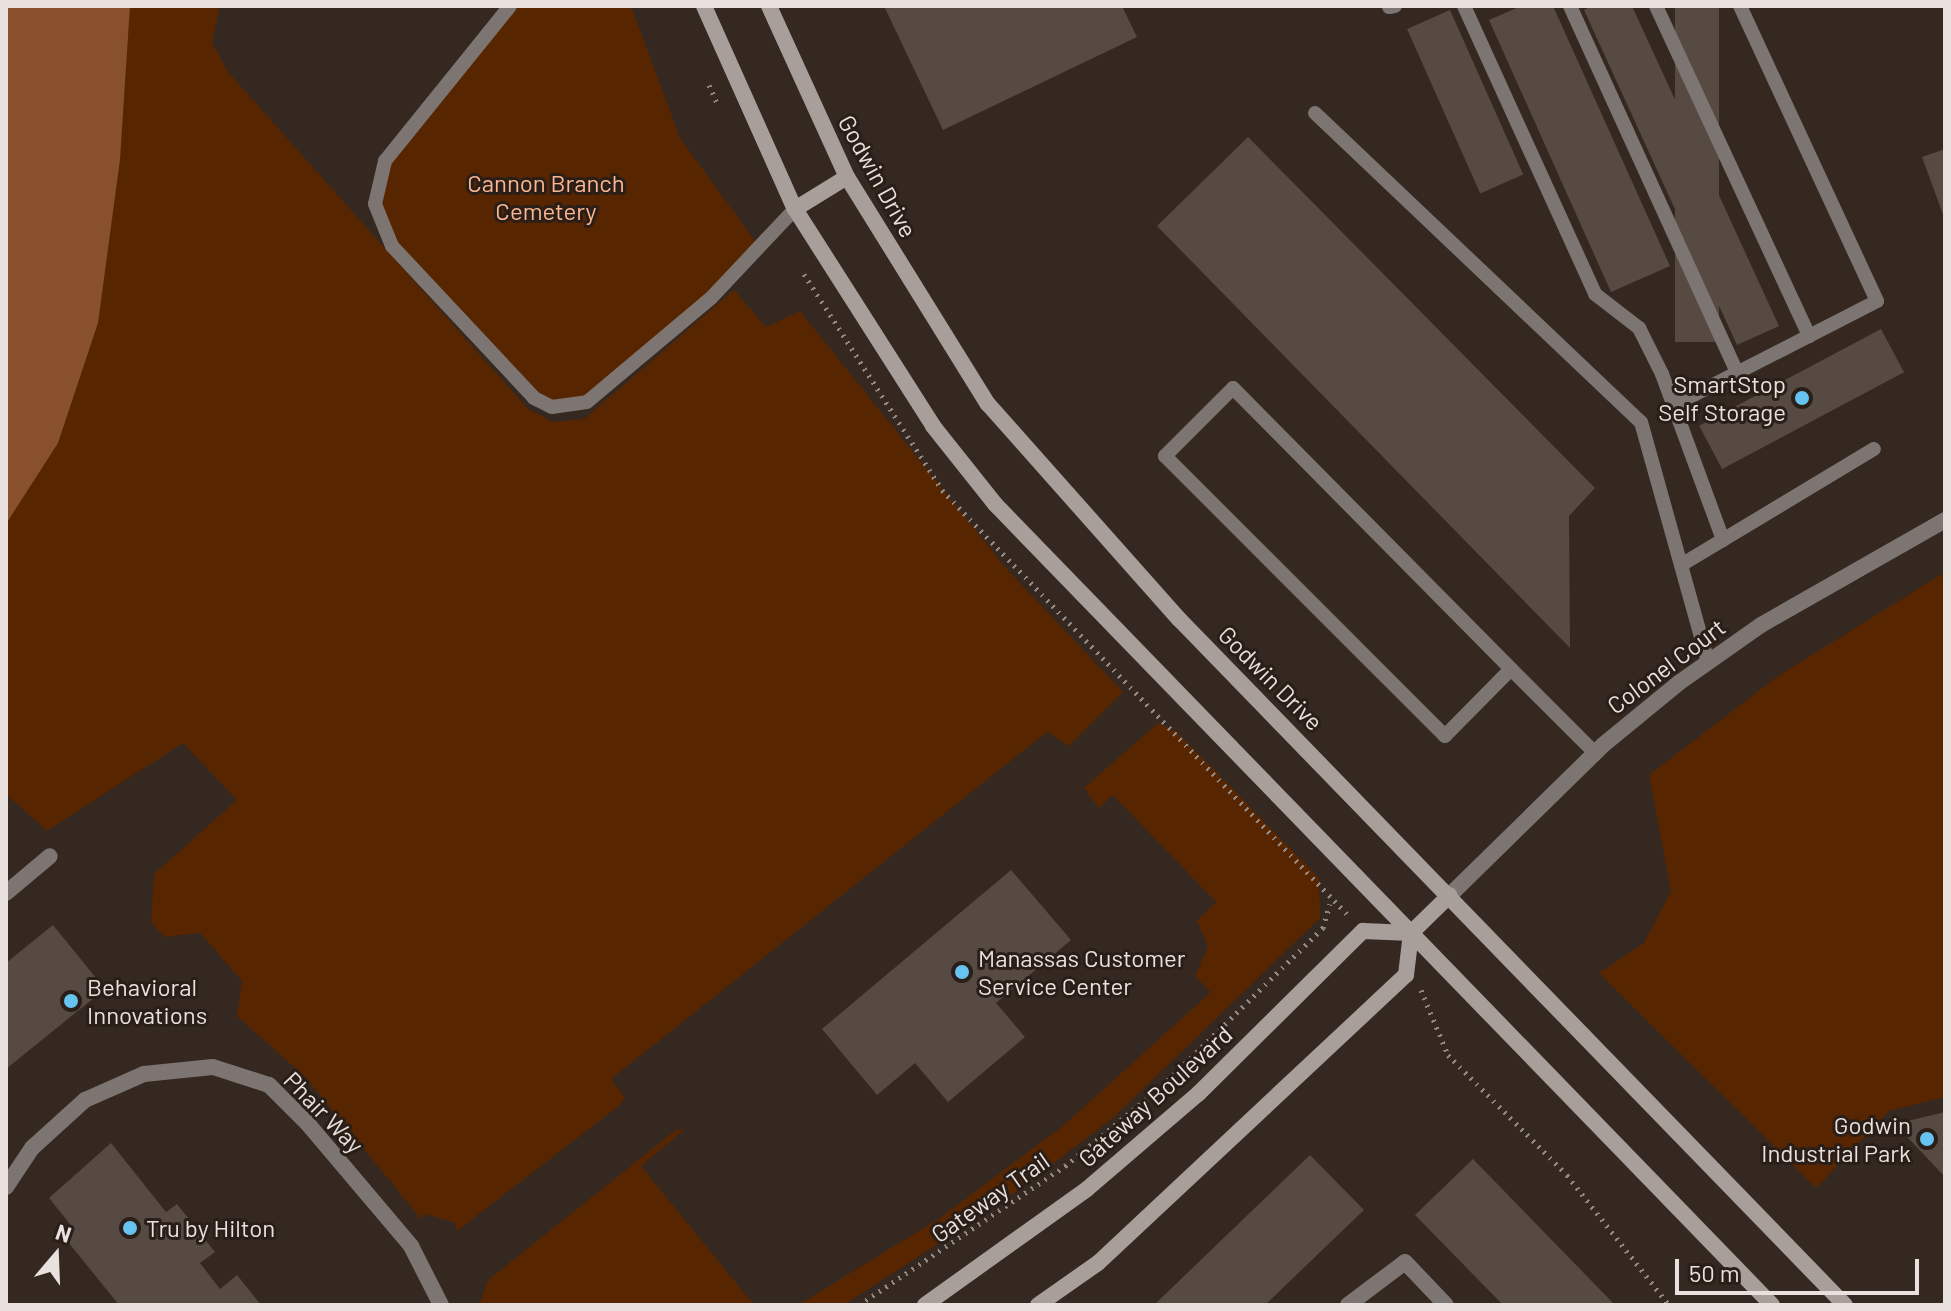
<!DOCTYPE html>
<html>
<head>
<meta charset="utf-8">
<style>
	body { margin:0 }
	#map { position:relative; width:1951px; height:1311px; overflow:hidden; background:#342821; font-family:Barlow,sans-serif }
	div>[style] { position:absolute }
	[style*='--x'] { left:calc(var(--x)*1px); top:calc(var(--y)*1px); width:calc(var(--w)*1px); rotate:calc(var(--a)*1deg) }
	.green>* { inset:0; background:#572600 }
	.water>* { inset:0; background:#88502d }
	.building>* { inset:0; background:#574a43; transform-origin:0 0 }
	.path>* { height:5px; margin-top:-2.5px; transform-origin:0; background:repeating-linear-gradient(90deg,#938984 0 2px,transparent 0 8px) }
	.lane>* { height:14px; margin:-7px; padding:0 7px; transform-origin:7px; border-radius:7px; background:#7c7572 }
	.street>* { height:16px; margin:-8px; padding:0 8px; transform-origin:8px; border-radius:8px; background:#7c7572 }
	.secondary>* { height:16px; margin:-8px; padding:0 8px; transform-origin:8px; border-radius:8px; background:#a99f9a }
	.dots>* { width:22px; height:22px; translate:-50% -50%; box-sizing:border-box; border:4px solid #2a1e18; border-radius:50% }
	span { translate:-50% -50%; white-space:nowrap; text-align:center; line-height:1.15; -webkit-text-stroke:6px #2a1e18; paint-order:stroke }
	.street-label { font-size:24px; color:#e9e1dd }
	.park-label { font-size:24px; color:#fcb790 }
	.poi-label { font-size:24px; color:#e9e1dd }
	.right { translate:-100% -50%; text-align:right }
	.left { translate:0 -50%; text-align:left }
	.frame { position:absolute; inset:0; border:8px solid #e9e1dd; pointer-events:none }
	.north { position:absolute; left:16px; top:1215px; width:80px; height:80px; -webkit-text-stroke:6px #2a1e18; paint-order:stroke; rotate:19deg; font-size:22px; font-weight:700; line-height:32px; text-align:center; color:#e9e1dd }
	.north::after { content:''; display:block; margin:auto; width:28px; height:36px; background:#e9e1dd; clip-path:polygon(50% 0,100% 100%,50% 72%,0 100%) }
	.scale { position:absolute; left:1675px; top:1259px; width:244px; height:36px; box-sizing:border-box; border:4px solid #e9e1dd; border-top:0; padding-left:10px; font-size:24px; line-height:28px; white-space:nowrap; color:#e9e1dd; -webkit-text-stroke:6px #2a1e18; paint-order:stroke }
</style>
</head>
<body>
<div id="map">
	<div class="green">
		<div style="clip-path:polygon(130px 6px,220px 6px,212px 43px,229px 73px,528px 409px,554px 422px,584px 419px,734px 290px,766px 327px,800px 311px,1005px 567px,1123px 692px,1069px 746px,1047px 732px,611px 1079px,625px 1098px,620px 1105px,457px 1231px,455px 1223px,426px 1214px,421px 1219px,306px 1078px,237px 1016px,242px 981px,200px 933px,164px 937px,151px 922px,154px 874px,237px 800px,183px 743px,47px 831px,6px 794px,6px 524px,58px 443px,98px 323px,120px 160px)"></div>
		<div style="clip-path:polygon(510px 6px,631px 6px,680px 138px,761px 249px,587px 402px,552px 407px,392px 246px,376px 186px,385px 161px)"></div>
		<div style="clip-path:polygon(1945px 572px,1945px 1097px,1889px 1111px,1816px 1188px,1599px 973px,1644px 943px,1671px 891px,1649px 775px,1778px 676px)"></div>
		<div style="clip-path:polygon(1158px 723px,1177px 732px,1319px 878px,1320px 918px,1112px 1119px,999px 1204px,844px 1305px,798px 1305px,940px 1218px,1064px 1125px,1211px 992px,1195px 976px,1208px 946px,1197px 921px,1216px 902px,1113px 795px,1099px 808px,1084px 788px)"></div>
		<div style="clip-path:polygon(677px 1129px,684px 1130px,641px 1166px,754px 1305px,479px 1305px,488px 1280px)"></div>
	</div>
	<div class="water">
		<div style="clip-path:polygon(6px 6px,130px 6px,120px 160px,98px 323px,58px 443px,6px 524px)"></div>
	</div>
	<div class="building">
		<div style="clip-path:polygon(884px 6px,1122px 6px,1137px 37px,943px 130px)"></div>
		<div style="clip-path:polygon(1521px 6px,1553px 6px,1670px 266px,1611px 292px,1489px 20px)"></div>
		<div style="clip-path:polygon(1592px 6px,1632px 6px,1779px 326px,1737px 345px,1584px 10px)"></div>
		<div style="left:1675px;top:6px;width:44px;height:336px"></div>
		<div style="left:1450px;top:10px;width:180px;height:47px;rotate:66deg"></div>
		<div style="clip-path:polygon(1248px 137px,1595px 488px,1569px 516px,1570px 648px,1157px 226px)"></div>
		<div style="clip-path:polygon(1945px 149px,1945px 220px,1922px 157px)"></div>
		<div style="left:1881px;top:329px;width:49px;height:206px;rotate:62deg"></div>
		<div style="clip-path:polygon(1011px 870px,1071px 940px,996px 1003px,1025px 1037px,948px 1102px,915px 1063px,877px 1095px,822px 1029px)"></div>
		<div style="clip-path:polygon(53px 925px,105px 989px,6px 1069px,6px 963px)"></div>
		<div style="clip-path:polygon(1945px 1112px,1945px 1177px,1895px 1124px)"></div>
		<div style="clip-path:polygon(111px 1143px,166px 1212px,177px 1204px,215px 1252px,200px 1263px,220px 1289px,237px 1275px,261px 1305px,119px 1305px,60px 1232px,70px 1224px,49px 1198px)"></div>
		<div style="clip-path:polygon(1310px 1155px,1364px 1210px,1265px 1305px,1154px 1305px)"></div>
		<div style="clip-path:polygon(1473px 1159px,1615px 1305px,1503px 1305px,1415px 1215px)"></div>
	</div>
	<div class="path">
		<div style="--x:709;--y:85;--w:22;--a:66"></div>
		<div style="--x:804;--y:274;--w:256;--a:57.4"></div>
		<div style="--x:942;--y:490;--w:586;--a:46.31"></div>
		<div style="--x:1421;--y:990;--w:70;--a:67.4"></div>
		<div style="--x:1448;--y:1055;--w:169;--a:45.2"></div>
		<div style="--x:1567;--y:1175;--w:165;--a:51.9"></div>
		<div style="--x:859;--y:1305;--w:249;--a:-34"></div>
		<div style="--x:1065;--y:1166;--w:126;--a:-39.5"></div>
		<div style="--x:1162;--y:1086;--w:226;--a:-44.5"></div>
		<div style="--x:1323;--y:928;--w:25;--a:-74"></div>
	</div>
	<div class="lane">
		<div style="--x:510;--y:6;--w:199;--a:128.9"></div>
		<div style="--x:385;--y:161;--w:44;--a:103.1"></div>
		<div style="--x:375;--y:204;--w:45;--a:68"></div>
		<div style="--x:392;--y:246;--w:208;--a:46.9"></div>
		<div style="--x:534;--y:398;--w:20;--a:27"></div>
		<div style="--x:552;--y:407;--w:35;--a:-8"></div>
		<div style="--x:587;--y:402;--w:162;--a:-40"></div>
		<div style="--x:711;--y:298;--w:122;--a:-46.7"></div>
		<div style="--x:1464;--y:6;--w:316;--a:65.5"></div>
		<div style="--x:1595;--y:294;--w:56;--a:37.7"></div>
		<div style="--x:1639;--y:328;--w:51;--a:63.4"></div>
		<div style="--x:1662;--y:374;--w:177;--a:69.8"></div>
		<div style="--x:1570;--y:6;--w:403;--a:65.5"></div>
		<div style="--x:1656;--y:6;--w:364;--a:65.1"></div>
		<div style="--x:1389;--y:7;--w:6;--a:-9"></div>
		<div style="--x:1315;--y:113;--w:449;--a:43.5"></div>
		<div style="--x:1641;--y:422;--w:249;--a:74.4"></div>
		<div style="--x:1674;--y:405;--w:228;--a:-27.1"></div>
		<div style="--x:1877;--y:301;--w:325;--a:-114.9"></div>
		<div style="--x:1681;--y:565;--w:225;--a:-31"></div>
		<div style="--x:1511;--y:669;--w:94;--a:134.6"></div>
		<div style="--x:1445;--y:736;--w:396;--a:-135"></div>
		<div style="--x:1165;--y:456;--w:96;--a:-45"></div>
		<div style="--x:1233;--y:388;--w:395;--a:45.3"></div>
		<div style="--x:1511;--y:669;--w:119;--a:45"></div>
	</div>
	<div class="street">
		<div style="--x:6;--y:893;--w:57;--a:-40.1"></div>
		<div style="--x:1450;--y:895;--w:214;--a:-44.4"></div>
		<div style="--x:1603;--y:745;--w:99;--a:-39.3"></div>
		<div style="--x:1680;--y:682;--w:99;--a:-35.1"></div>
		<div style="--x:1761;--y:625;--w:212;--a:-29.7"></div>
		<div style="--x:6;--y:1187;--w:47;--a:-56.3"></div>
		<div style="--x:32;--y:1148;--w:72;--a:-42.2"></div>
		<div style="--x:85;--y:1100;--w:64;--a:-23.8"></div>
		<div style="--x:144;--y:1074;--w:69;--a:-5.8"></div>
		<div style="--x:213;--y:1067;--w:59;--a:17.8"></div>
		<div style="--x:269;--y:1085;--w:55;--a:45"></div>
		<div style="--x:308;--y:1124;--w:160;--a:49.8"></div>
		<div style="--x:411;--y:1246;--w:66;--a:63"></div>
		<div style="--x:1348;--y:1305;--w:71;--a:-37"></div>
		<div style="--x:1405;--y:1262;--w:59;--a:46.4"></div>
	</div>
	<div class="secondary">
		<div style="--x:704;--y:6;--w:222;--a:65.9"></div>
		<div style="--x:795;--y:209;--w:257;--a:57.5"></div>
		<div style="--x:933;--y:426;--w:100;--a:51.5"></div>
		<div style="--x:995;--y:504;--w:1116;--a:45.87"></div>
		<div style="--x:769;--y:6;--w:188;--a:65.5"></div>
		<div style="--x:847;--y:177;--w:267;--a:58.2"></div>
		<div style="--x:988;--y:404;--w:288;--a:48.4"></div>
		<div style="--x:1179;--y:619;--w:956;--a:45.85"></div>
		<div style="--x:795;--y:209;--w:61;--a:-31.6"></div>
		<div style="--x:925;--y:1305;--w:199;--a:-35.6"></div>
		<div style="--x:1087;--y:1189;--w:146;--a:-40.6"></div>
		<div style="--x:1198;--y:1094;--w:232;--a:-44.7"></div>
		<div style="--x:1363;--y:931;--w:48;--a:2.4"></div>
		<div style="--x:1038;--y:1305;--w:73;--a:-35"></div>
		<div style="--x:1098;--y:1263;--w:422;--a:-43.1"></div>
		<div style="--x:1406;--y:975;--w:42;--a:-83.2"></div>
		<div style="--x:1411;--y:933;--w:54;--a:-44.3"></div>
	</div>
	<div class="dots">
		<div style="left:1802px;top:398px;background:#67c4f0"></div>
		<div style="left:962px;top:972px;background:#67c4f0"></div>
		<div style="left:71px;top:1001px;background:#67c4f0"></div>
		<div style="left:1927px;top:1139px;background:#67c4f0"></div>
		<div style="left:130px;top:1228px;background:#67c4f0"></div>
	</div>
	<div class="street-label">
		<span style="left:878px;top:176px;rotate:61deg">Godwin Drive</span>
		<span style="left:1666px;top:666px;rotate:-37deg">Colonel Court</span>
		<span style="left:1271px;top:678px;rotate:45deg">Godwin Drive</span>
		<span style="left:1155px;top:1096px;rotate:-42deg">Gateway Boulevard</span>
		<span style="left:324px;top:1112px;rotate:46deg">Phair Way</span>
		<span style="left:990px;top:1197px;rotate:-35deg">Gateway Trail</span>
	</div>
	<div class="park-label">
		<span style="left:546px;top:197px">Cannon Branch<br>Cemetery</span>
	</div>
	<div class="poi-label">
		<span class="right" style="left:1786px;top:398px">SmartStop<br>Self Storage</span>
		<span class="left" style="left:978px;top:972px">Manassas Customer<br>Service Center</span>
		<span class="left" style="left:87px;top:1001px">Behavioral<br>Innovations</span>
		<span class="right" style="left:1911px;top:1139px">Godwin<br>Industrial Park</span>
		<span class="left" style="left:146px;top:1228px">Tru by Hilton</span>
	</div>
	<div class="frame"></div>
	<div class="north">N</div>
	<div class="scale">50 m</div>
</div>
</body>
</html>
